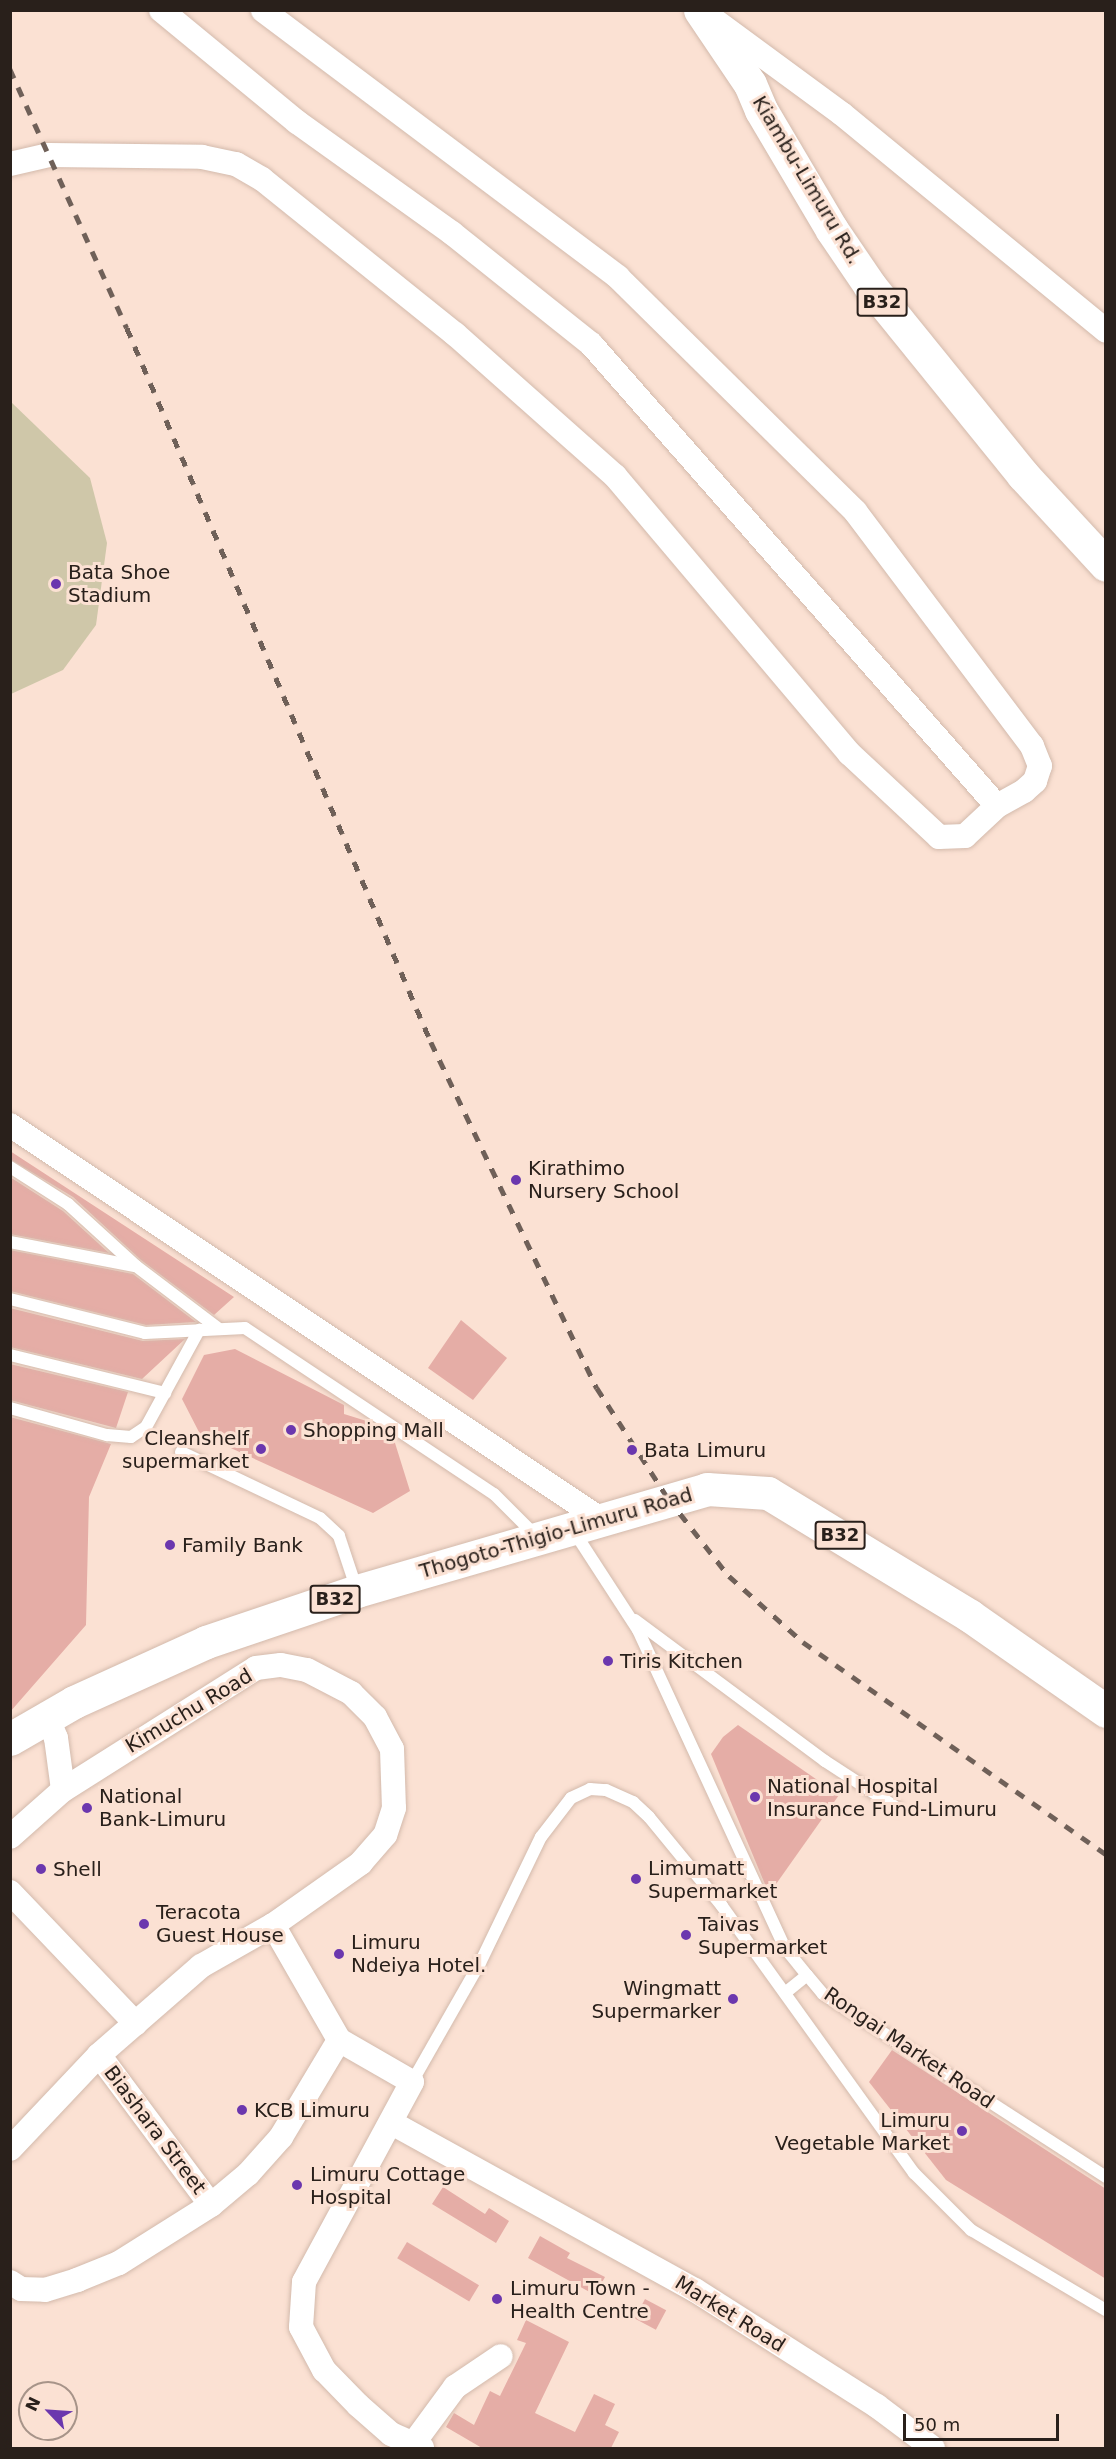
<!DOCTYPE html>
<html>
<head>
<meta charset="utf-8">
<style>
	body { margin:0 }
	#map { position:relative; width:1116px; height:2459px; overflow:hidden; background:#fbe1d3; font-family:"DejaVu Sans",sans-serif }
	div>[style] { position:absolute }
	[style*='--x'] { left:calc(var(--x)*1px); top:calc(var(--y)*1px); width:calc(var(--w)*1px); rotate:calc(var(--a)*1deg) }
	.green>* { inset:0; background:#cfc7a9 }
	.building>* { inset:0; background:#e5ada6; transform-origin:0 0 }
	.roads { filter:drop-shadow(0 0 2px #d3baac) drop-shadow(0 0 2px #d3baac) }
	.service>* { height:12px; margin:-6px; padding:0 6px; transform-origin:6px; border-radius:6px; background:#fff }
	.minor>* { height:24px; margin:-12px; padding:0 12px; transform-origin:12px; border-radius:12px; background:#fff }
	.trunk>* { height:33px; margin:-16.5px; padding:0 16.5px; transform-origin:16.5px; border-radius:16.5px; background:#fff }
	.rail>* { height:4.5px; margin-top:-2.25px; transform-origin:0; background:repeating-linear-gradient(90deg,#6f6058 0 10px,transparent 0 20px) }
	.dots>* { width:16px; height:16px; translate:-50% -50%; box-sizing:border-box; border:3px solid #fbe1d3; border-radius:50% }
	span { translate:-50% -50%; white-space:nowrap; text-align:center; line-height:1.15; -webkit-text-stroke:6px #fbe1d3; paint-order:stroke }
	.shield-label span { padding:2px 4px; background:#fbe1d3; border:2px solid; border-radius:4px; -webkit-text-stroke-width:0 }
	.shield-label { font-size:18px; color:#29201b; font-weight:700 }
	.street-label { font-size:20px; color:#29201b }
	.poi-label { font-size:20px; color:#29201b }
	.left { translate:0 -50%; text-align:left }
	.right { translate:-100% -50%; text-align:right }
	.frame { position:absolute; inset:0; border:12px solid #29201b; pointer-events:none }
	.north { position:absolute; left:18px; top:2381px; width:60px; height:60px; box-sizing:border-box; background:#fbe1d3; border:2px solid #a79489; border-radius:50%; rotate:295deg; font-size:16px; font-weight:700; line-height:24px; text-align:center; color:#29201b }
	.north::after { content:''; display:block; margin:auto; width:21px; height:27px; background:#6b37ae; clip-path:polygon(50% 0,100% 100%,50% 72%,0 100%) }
	.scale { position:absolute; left:903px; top:2414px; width:156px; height:27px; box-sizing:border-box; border:3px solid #29201b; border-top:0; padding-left:8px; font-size:18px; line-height:21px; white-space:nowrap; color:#29201b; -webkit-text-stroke:4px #fbe1d3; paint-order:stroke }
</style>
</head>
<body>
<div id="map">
	<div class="green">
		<div style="clip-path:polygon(10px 401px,90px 478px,107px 543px,96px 625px,63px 670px,11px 694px)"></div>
	</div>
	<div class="building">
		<div style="clip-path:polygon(10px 1151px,234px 1297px,214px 1315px,141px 1260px,73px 1197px,10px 1159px)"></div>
		<div style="clip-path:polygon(10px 1177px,63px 1211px,109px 1253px,10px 1234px)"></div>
		<div style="clip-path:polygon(10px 1250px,133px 1274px,196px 1322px,146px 1325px,10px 1291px)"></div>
		<div style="clip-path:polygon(10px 1308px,143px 1341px,185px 1339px,142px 1379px,10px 1347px)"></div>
		<div style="clip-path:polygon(461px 1320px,507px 1358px,473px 1400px,428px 1368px)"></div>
		<div style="clip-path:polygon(235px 1349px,344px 1405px,344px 1414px,373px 1423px,387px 1433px,395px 1443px,410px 1491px,373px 1513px,200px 1434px,182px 1399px,204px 1355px)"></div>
		<div style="clip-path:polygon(10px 1364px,128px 1392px,116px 1428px,10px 1400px)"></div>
		<div style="clip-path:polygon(10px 1417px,111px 1444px,89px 1497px,86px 1625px,10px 1712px)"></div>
		<div style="clip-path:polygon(738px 1725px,839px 1795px,769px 1894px,711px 1754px,723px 1737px)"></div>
		<div style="clip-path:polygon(892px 2050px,1106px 2189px,1106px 2279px,946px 2180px,869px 2082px)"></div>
		<div style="clip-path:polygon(443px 2187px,485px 2214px,489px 2208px,509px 2221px,496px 2243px,432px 2204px)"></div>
		<div style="clip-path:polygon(540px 2236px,570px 2253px,567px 2258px,605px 2277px,595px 2295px,528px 2258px)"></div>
		<div style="left:407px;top:2242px;width:84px;height:19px;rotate:31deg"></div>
		<div style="left:645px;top:2299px;width:24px;height:22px;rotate:28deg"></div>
		<div style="clip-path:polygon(526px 2320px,569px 2342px,535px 2413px,575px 2432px,594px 2394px,615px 2404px,605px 2425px,619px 2432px,611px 2448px,482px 2448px,446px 2427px,454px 2413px,474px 2425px,490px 2391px,500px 2396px,526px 2343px,517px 2340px)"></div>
	</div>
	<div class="roads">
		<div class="service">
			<div style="--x:10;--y:1167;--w:69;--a:32.5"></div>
			<div style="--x:68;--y:1204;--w:92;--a:42.4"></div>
			<div style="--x:136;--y:1266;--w:104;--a:37.2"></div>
			<div style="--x:10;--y:1242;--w:127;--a:10.9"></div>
			<div style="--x:10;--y:1299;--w:139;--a:14.1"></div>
			<div style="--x:145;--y:1333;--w:100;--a:-2.9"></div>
			<div style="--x:245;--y:1328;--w:299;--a:33.7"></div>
			<div style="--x:494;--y:1494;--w:58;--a:45"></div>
			<div style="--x:10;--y:1355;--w:160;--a:13.8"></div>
			<div style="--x:10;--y:1408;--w:101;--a:15.6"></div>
			<div style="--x:107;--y:1435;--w:24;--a:5"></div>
			<div style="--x:131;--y:1437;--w:18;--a:-34"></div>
			<div style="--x:146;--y:1427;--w:111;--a:-61.3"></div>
			<div style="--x:181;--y:1452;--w:154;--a:25.4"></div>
			<div style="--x:320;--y:1518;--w:26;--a:43"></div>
			<div style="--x:339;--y:1536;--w:57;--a:71.6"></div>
			<div style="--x:573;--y:1530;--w:119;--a:57"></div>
			<div style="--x:638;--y:1630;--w:350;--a:65.2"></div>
			<div style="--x:785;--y:1948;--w:35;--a:51"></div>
			<div style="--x:807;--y:1975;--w:25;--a:50"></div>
			<div style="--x:823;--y:1994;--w:337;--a:32.9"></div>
			<div style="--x:635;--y:1620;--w:237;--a:36.6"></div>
			<div style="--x:825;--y:1761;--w:86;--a:33.1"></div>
			<div style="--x:785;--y:1993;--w:28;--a:-39"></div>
			<div style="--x:412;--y:2082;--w:137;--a:-60.3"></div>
			<div style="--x:480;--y:1963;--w:140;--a:-64.2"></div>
			<div style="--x:541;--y:1837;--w:49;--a:-52.4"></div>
			<div style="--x:571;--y:1798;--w:21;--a:-25"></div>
			<div style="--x:590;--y:1789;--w:16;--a:4"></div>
			<div style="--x:606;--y:1790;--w:30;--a:24"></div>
			<div style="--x:633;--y:1802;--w:22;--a:43"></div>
			<div style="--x:649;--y:1817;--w:115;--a:50.6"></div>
			<div style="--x:722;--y:1906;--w:329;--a:54.3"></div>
			<div style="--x:914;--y:2173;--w:81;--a:45"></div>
			<div style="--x:971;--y:2230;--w:157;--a:30.7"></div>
		</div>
		<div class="minor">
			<div style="--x:161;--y:10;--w:176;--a:39.5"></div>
			<div style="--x:297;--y:122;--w:191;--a:35.6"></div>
			<div style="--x:452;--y:233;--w:178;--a:38.6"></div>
			<div style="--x:591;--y:344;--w:615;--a:48.69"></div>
			<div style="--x:710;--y:17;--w:164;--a:36.3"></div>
			<div style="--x:842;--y:114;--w:342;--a:39.4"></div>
			<div style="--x:10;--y:164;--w:40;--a:-13"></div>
			<div style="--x:49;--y:155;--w:153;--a:0.7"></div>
			<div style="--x:202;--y:157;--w:35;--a:12"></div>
			<div style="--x:236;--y:164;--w:30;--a:30"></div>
			<div style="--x:262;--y:179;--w:248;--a:38.8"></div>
			<div style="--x:455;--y:334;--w:214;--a:41.6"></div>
			<div style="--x:615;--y:476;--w:363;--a:49.8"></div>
			<div style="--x:849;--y:753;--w:123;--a:43"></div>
			<div style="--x:939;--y:837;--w:26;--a:-2"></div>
			<div style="--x:965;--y:836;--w:44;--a:-43.2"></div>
			<div style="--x:997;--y:806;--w:31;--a:-29"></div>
			<div style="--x:1024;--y:791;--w:15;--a:-42"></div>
			<div style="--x:1035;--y:781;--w:16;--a:-72"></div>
			<div style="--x:1040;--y:766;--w:22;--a:-112"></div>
			<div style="--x:1032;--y:746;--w:294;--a:-127"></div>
			<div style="--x:855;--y:511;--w:333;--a:-135.4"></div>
			<div style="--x:618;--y:277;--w:444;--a:-143.1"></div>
			<div style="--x:10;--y:1125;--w:708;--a:33.71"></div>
			<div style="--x:47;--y:1716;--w:24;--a:68"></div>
			<div style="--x:56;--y:1738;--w:52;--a:82.3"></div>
			<div style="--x:10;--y:1837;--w:71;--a:-41.6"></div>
			<div style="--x:63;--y:1790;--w:228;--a:-32.3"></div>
			<div style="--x:256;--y:1668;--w:25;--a:-7"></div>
			<div style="--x:281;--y:1665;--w:26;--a:11"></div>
			<div style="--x:307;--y:1670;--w:50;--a:27.6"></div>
			<div style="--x:351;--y:1693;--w:34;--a:45"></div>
			<div style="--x:375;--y:1717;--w:36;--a:62"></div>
			<div style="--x:392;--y:1749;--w:59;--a:88.1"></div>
			<div style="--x:394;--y:1808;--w:28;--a:108"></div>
			<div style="--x:385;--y:1835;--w:37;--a:131"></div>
			<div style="--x:361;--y:1863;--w:108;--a:144.8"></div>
			<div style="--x:273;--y:1925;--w:83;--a:150.3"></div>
			<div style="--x:201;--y:1966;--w:135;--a:138.9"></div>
			<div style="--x:99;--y:2055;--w:129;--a:133.4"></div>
			<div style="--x:10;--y:1892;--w:182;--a:46.3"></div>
			<div style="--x:273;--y:1925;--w:133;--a:60.1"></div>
			<div style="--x:339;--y:2040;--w:84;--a:29.9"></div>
			<div style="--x:412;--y:2082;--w:227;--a:118.4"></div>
			<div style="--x:304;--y:2282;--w:45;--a:93.8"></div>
			<div style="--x:301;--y:2327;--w:49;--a:61.9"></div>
			<div style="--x:324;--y:2370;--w:49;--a:45.8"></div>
			<div style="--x:358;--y:2405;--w:44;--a:41.3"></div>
			<div style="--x:391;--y:2434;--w:34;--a:24"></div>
			<div style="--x:99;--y:2055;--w:187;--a:53.3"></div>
			<div style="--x:392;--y:2123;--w:346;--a:28.9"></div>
			<div style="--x:695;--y:2290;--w:216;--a:32.5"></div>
			<div style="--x:877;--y:2406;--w:70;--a:36.9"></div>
			<div style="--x:10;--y:2282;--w:13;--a:32"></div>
			<div style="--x:21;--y:2289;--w:24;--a:2"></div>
			<div style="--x:45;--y:2290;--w:34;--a:-17"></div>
			<div style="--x:77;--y:2280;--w:45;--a:-22"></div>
			<div style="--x:119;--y:2263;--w:109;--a:-32.2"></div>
			<div style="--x:211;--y:2205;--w:48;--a:-40"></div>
			<div style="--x:248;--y:2174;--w:50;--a:-48.3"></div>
			<div style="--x:281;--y:2137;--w:113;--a:-59.1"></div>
			<div style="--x:413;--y:2444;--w:71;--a:-53.6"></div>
			<div style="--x:455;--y:2387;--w:55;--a:-34"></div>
		</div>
		<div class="trunk">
			<div style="--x:700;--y:10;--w:89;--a:56"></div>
			<div style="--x:750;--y:84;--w:28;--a:67"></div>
			<div style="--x:761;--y:110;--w:139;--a:59.4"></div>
			<div style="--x:832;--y:230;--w:68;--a:55.8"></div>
			<div style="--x:870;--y:286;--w:243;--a:51"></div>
			<div style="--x:1023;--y:475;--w:122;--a:47.3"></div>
			<div style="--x:10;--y:1739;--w:74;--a:-30"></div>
			<div style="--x:74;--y:1702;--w:145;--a:-24.4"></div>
			<div style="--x:206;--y:1642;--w:159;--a:-18.7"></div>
			<div style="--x:357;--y:1591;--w:365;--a:-16.2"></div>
			<div style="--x:707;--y:1489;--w:61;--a:3.8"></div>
			<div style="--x:768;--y:1493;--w:237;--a:31.3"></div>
			<div style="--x:970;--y:1616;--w:166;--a:34.9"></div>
		</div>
	</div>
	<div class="rail">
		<div style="--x:10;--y:69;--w:284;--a:65.7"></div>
		<div style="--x:127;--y:328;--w:776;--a:66.94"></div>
		<div style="--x:431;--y:1042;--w:384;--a:64.4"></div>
		<div style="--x:597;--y:1388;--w:131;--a:57.2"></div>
		<div style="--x:668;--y:1498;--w:99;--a:52"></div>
		<div style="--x:729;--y:1576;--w:99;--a:41.7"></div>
		<div style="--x:803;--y:1642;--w:370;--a:35"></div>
	</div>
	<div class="dots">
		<div style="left:56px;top:584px;background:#6b37ae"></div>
		<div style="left:516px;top:1180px;background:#6b37ae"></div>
		<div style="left:291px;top:1430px;background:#6b37ae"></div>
		<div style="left:261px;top:1449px;background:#6b37ae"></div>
		<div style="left:632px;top:1450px;background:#6b37ae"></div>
		<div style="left:170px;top:1545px;background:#6b37ae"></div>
		<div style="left:608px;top:1661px;background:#6b37ae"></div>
		<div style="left:755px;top:1797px;background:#6b37ae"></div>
		<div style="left:87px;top:1808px;background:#6b37ae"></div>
		<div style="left:41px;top:1869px;background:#6b37ae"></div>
		<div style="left:636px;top:1879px;background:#6b37ae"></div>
		<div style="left:144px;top:1924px;background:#6b37ae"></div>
		<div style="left:686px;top:1935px;background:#6b37ae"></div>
		<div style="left:339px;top:1954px;background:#6b37ae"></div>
		<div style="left:733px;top:1999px;background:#6b37ae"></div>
		<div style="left:242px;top:2110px;background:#6b37ae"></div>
		<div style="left:962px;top:2131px;background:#6b37ae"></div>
		<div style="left:297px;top:2185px;background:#6b37ae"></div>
		<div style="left:497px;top:2299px;background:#6b37ae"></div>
	</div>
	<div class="shield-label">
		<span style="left:882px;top:302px">B32</span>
		<span style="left:840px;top:1535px">B32</span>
		<span style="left:335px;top:1599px">B32</span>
	</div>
	<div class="street-label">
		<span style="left:807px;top:180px;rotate:59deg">Kiambu-Limuru Rd.</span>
		<span style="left:556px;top:1533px;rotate:-16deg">Thogoto-Thigio-Limuru Road</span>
		<span style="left:189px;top:1711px;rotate:-31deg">Kimuchu Road</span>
		<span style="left:909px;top:2048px;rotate:34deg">Rongai Market Road</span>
		<span style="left:155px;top:2130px;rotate:53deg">Biashara Street</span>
		<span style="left:730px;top:2314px;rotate:32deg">Market Road</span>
	</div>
	<div class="poi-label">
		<span class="left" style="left:68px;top:584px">Bata Shoe<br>Stadium</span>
		<span class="left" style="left:528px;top:1180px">Kirathimo<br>Nursery School</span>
		<span class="left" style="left:303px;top:1430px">Shopping Mall</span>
		<span class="right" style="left:249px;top:1450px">Cleanshelf<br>supermarket</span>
		<span class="left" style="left:644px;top:1450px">Bata Limuru</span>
		<span class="left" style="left:182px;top:1545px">Family Bank</span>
		<span class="left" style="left:620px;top:1661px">Tiris Kitchen</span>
		<span class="left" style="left:767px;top:1798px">National Hospital<br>Insurance Fund-Limuru</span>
		<span class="left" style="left:99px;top:1808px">National<br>Bank-Limuru</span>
		<span class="left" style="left:648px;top:1880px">Limumatt<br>Supermarket</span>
		<span class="left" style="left:53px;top:1869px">Shell</span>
		<span class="left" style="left:156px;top:1924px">Teracota<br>Guest House</span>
		<span class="left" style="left:698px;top:1936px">Taivas<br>Supermarket</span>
		<span class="left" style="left:351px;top:1954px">Limuru<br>Ndeiya Hotel.</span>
		<span class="right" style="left:721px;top:2000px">Wingmatt<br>Supermarker</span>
		<span class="left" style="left:254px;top:2110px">KCB Limuru</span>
		<span class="right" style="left:950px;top:2132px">Limuru<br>Vegetable Market</span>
		<span class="left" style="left:310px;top:2186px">Limuru Cottage<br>Hospital</span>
		<span class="left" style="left:510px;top:2300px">Limuru Town -<br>Health Centre</span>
	</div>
	<div class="frame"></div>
	<div class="north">N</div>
	<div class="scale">50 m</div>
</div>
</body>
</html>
